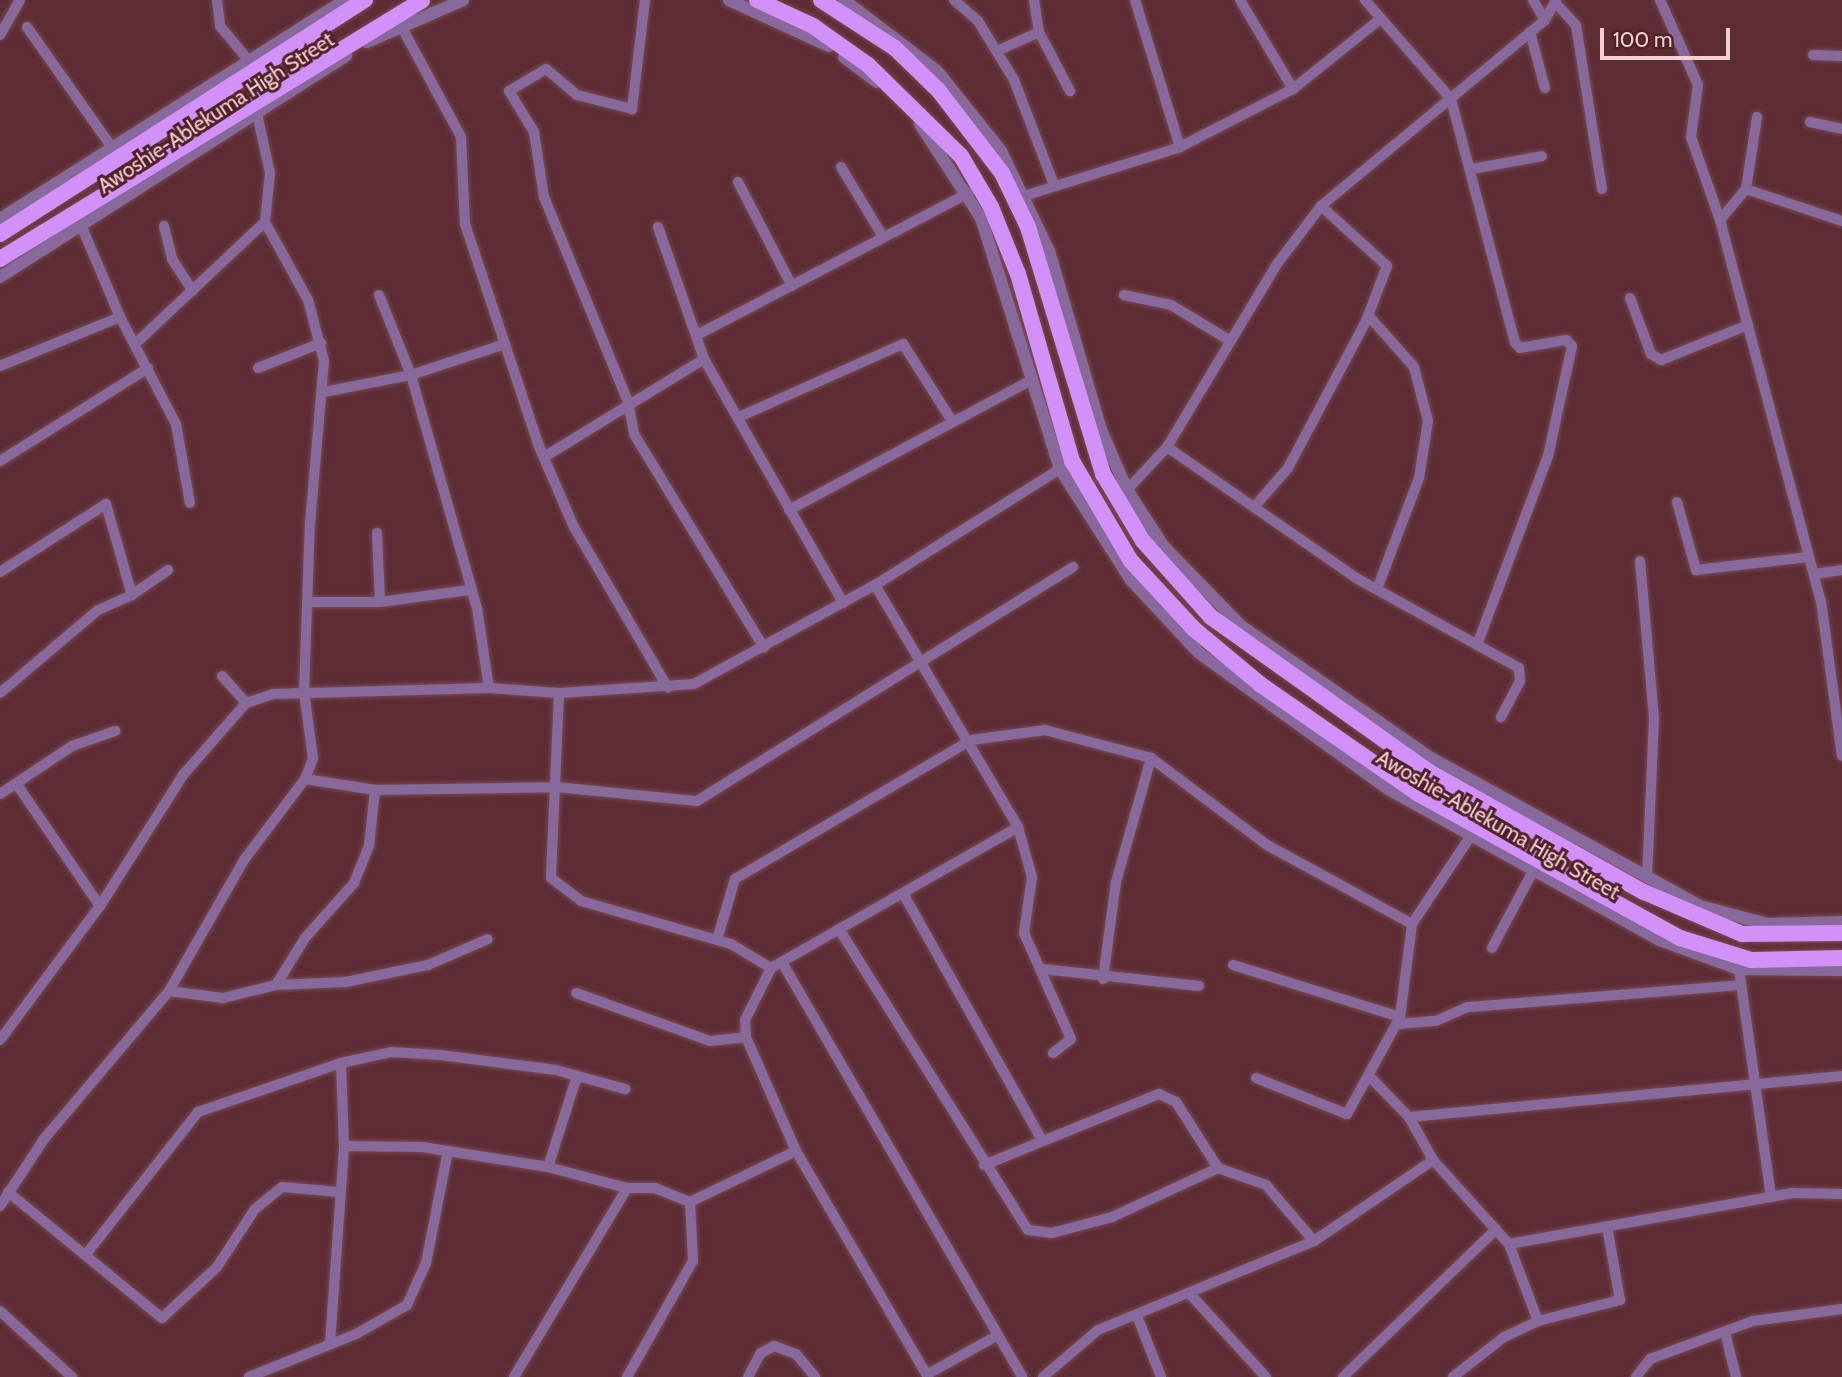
<!DOCTYPE html>
<html>
<head>
<meta charset="utf-8">
<style>
	body { margin:0 }
	#map { position:relative; width:1842px; height:1377px; overflow:hidden; background:#5d2c34; font-family:Cabin,sans-serif }
	div>[style] { position:absolute }
	[style*='--x'] { left:calc(var(--x)*1px); top:calc(var(--y)*1px); width:calc(var(--w)*1px); rotate:calc(var(--a)*1deg) }
	.roads { filter:drop-shadow(0 0 2px #784a51) drop-shadow(0 0 2px #784a51) }
	.minor>* { height:10px; margin:-5px; padding:0 5px; transform-origin:5px; border-radius:5px; background:#88699c }
	.tertiary>* { height:12px; margin:-6px; padding:0 6px; transform-origin:6px; border-radius:6px; background:#88699c }
	.primary>* { height:16px; margin:-8px; padding:0 8px; transform-origin:8px; border-radius:8px; background:#d191f9 }
	span { translate:-50% -50%; white-space:nowrap; text-align:center; line-height:1.15; -webkit-text-stroke:6px #51212a; paint-order:stroke }
	.street-label { font-size:21px; color:#f1d1d4 }
	.scale { position:absolute; left:1600px; top:28px; width:130px; height:32px; box-sizing:border-box; border:4px solid #f1d1d4; border-top:0; padding-left:9px; font-size:21px; line-height:24px; white-space:nowrap; color:#f1d1d4; -webkit-text-stroke:5px #51212a; paint-order:stroke }
</style>
</head>
<body>
<div id="map">
	<div class="roads">
		<div class="minor">
			<div style="--x:217;--y:0;--w:26;--a:83"></div>
			<div style="--x:220;--y:26;--w:47;--a:50.2"></div>
			<div style="--x:645;--y:0;--w:110;--a:96.8"></div>
			<div style="--x:632;--y:109;--w:57;--a:-165.7"></div>
			<div style="--x:577;--y:95;--w:40;--a:-140"></div>
			<div style="--x:546;--y:69;--w:43;--a:149.3"></div>
			<div style="--x:509;--y:91;--w:48;--a:58.6"></div>
			<div style="--x:534;--y:132;--w:66;--a:81.3"></div>
			<div style="--x:544;--y:197;--w:222;--a:67.7"></div>
			<div style="--x:628;--y:402;--w:33;--a:79"></div>
			<div style="--x:634;--y:434;--w:250;--a:58.7"></div>
			<div style="--x:954;--y:0;--w:32;--a:41"></div>
			<div style="--x:978;--y:21;--w:69;--a:58.6"></div>
			<div style="--x:1014;--y:80;--w:112;--a:69.1"></div>
			<div style="--x:1135;--y:0;--w:154;--a:73"></div>
			<div style="--x:1240;--y:0;--w:104;--a:59.2"></div>
			<div style="--x:1365;--y:0;--w:131;--a:49"></div>
			<div style="--x:1451;--y:99;--w:252;--a:75.3"></div>
			<div style="--x:1515;--y:343;--w:7;--a:45"></div>
			<div style="--x:1520;--y:348;--w:47;--a:-9.9"></div>
			<div style="--x:1566;--y:340;--w:8;--a:45"></div>
			<div style="--x:1572;--y:346;--w:113;--a:102.3"></div>
			<div style="--x:1548;--y:456;--w:202;--a:110.6"></div>
			<div style="--x:1533;--y:0;--w:23;--a:59"></div>
			<div style="--x:1660;--y:0;--w:93;--a:65.9"></div>
			<div style="--x:1698;--y:85;--w:52;--a:97.7"></div>
			<div style="--x:1691;--y:137;--w:88;--a:70.7"></div>
			<div style="--x:1555;--y:2;--w:31;--a:48"></div>
			<div style="--x:1576;--y:25;--w:166;--a:81"></div>
			<div style="--x:400;--y:24;--w:128;--a:61.6"></div>
			<div style="--x:461;--y:137;--w:87;--a:87.4"></div>
			<div style="--x:465;--y:224;--w:232;--a:71.6"></div>
			<div style="--x:538;--y:444;--w:90;--a:66.6"></div>
			<div style="--x:574;--y:527;--w:186;--a:59.7"></div>
			<div style="--x:27;--y:27;--w:146;--a:54.8"></div>
			<div style="--x:1039;--y:32;--w:67;--a:62.3"></div>
			<div style="--x:1530;--y:32;--w:58;--a:75"></div>
			<div style="--x:0;--y:35;--w:40;--a:-60.3"></div>
			<div style="--x:997;--y:51;--w:46;--a:-24.3"></div>
			<div style="--x:1039;--y:32;--w:32;--a:-99"></div>
			<div style="--x:1813;--y:55;--w:29;--a:2"></div>
			<div style="--x:1810;--y:122;--w:33;--a:12"></div>
			<div style="--x:841;--y:167;--w:82;--a:59"></div>
			<div style="--x:1472;--y:169;--w:71;--a:-10.5"></div>
			<div style="--x:738;--y:182;--w:117;--a:62.6"></div>
			<div style="--x:1746;--y:189;--w:73;--a:-81.3"></div>
			<div style="--x:1027;--y:195;--w:160;--a:-17.4"></div>
			<div style="--x:1180;--y:147;--w:127;--a:-27.2"></div>
			<div style="--x:1293;--y:89;--w:109;--a:-38.7"></div>
			<div style="--x:1842;--y:221;--w:101;--a:-161.6"></div>
			<div style="--x:1746;--y:189;--w:40;--a:130"></div>
			<div style="--x:1720;--y:220;--w:394;--a:75.2"></div>
			<div style="--x:1821;--y:601;--w:156;--a:82.3"></div>
			<div style="--x:81;--y:225;--w:100;--a:67"></div>
			<div style="--x:120;--y:317;--w:121;--a:62.4"></div>
			<div style="--x:176;--y:424;--w:80;--a:80"></div>
			<div style="--x:164;--y:226;--w:34;--a:76"></div>
			<div style="--x:172;--y:259;--w:38;--a:57"></div>
			<div style="--x:658;--y:227;--w:140;--a:70.8"></div>
			<div style="--x:704;--y:359;--w:281;--a:60.3"></div>
			<div style="--x:379;--y:295;--w:86;--a:68.2"></div>
			<div style="--x:411;--y:375;--w:242;--a:74.2"></div>
			<div style="--x:477;--y:608;--w:81;--a:81.5"></div>
			<div style="--x:1124;--y:295;--w:48;--a:12"></div>
			<div style="--x:1171;--y:305;--w:68;--a:31.1"></div>
			<div style="--x:1630;--y:298;--w:60;--a:69.4"></div>
			<div style="--x:1651;--y:354;--w:12;--a:31"></div>
			<div style="--x:1661;--y:360;--w:94;--a:-21.9"></div>
			<div style="--x:1368;--y:315;--w:69;--a:48.5"></div>
			<div style="--x:1414;--y:367;--w:56;--a:75.5"></div>
			<div style="--x:1428;--y:421;--w:58;--a:99"></div>
			<div style="--x:1419;--y:478;--w:119;--a:110.7"></div>
			<div style="--x:697;--y:335;--w:307;--a:-27.6"></div>
			<div style="--x:135;--y:344;--w:178;--a:-43.2"></div>
			<div style="--x:0;--y:366;--w:130;--a:-22.2"></div>
			<div style="--x:258;--y:368;--w:68;--a:-21.6"></div>
			<div style="--x:324;--y:392;--w:89;--a:-11.1"></div>
			<div style="--x:411;--y:375;--w:99;--a:-18.3"></div>
			<div style="--x:739;--y:417;--w:180;--a:-24"></div>
			<div style="--x:903;--y:344;--w:91;--a:57.5"></div>
			<div style="--x:1167;--y:447;--w:230;--a:34.7"></div>
			<div style="--x:1356;--y:578;--w:186;--a:28.9"></div>
			<div style="--x:1519;--y:668;--w:13;--a:86"></div>
			<div style="--x:1520;--y:681;--w:41;--a:117.8"></div>
			<div style="--x:544;--y:457;--w:188;--a:-31.5"></div>
			<div style="--x:0;--y:461;--w:175;--a:-32.1"></div>
			<div style="--x:1127;--y:490;--w:59;--a:-47.1"></div>
			<div style="--x:1167;--y:447;--w:214;--a:-59"></div>
			<div style="--x:1277;--y:264;--w:73;--a:-52.8"></div>
			<div style="--x:1321;--y:206;--w:291;--a:-39.7"></div>
			<div style="--x:1545;--y:20;--w:23;--a:-61"></div>
			<div style="--x:1677;--y:502;--w:71;--a:74.4"></div>
			<div style="--x:1696;--y:570;--w:113;--a:-6.6"></div>
			<div style="--x:1255;--y:506;--w:50;--a:-49"></div>
			<div style="--x:1288;--y:468;--w:166;--a:-62"></div>
			<div style="--x:1366;--y:321;--w:59;--a:-69.1"></div>
			<div style="--x:1387;--y:266;--w:89;--a:-137.7"></div>
			<div style="--x:789;--y:510;--w:277;--a:-28.2"></div>
			<div style="--x:377;--y:533;--w:69;--a:87.5"></div>
			<div style="--x:1640;--y:561;--w:158;--a:84.9"></div>
			<div style="--x:1654;--y:718;--w:159;--a:92.5"></div>
			<div style="--x:0;--y:572;--w:126;--a:-32.7"></div>
			<div style="--x:106;--y:504;--w:95;--a:74.1"></div>
			<div style="--x:132;--y:595;--w:37;--a:156"></div>
			<div style="--x:98;--y:610;--w:128;--a:139.7"></div>
			<div style="--x:1814;--y:574;--w:28;--a:-8"></div>
			<div style="--x:875;--y:585;--w:281;--a:59.4"></div>
			<div style="--x:1018;--y:827;--w:52;--a:74.4"></div>
			<div style="--x:1032;--y:877;--w:57;--a:98.1"></div>
			<div style="--x:1024;--y:933;--w:116;--a:66.1"></div>
			<div style="--x:1071;--y:1039;--w:23;--a:142"></div>
			<div style="--x:132;--y:595;--w:44;--a:-34.8"></div>
			<div style="--x:307;--y:602;--w:73;--a:0"></div>
			<div style="--x:380;--y:602;--w:90;--a:-7.7"></div>
			<div style="--x:222;--y:676;--w:36;--a:48"></div>
			<div style="--x:559;--y:693;--w:185;--a:92.5"></div>
			<div style="--x:551;--y:878;--w:38;--a:37"></div>
			<div style="--x:581;--y:901;--w:156;--a:16"></div>
			<div style="--x:731;--y:944;--w:47;--a:31"></div>
			<div style="--x:305;--y:779;--w:71;--a:8.9"></div>
			<div style="--x:375;--y:790;--w:181;--a:-0.9"></div>
			<div style="--x:556;--y:787;--w:142;--a:5.7"></div>
			<div style="--x:697;--y:801;--w:443;--a:-31.9"></div>
			<div style="--x:18;--y:786;--w:145;--a:55.7"></div>
			<div style="--x:0;--y:794;--w:87;--a:-33.7"></div>
			<div style="--x:72;--y:746;--w:46;--a:-19.2"></div>
			<div style="--x:905;--y:897;--w:277;--a:60.6"></div>
			<div style="--x:839;--y:929;--w:355;--a:57.9"></div>
			<div style="--x:1028;--y:1230;--w:24;--a:7"></div>
			<div style="--x:1052;--y:1233;--w:62;--a:-14.9"></div>
			<div style="--x:1112;--y:1217;--w:117;--a:-24.8"></div>
			<div style="--x:1218;--y:1168;--w:51;--a:19.5"></div>
			<div style="--x:1266;--y:1185;--w:74;--a:49.4"></div>
			<div style="--x:717;--y:940;--w:64;--a:-73.6"></div>
			<div style="--x:735;--y:879;--w:274;--a:-30.5"></div>
			<div style="--x:971;--y:740;--w:75;--a:-7.7"></div>
			<div style="--x:1045;--y:730;--w:110;--a:14.8"></div>
			<div style="--x:1151;--y:758;--w:145;--a:36.9"></div>
			<div style="--x:1267;--y:845;--w:165;--a:28.6"></div>
			<div style="--x:1492;--y:948;--w:85;--a:-61.9"></div>
			<div style="--x:783;--y:964;--w:477;--a:59.9"></div>
			<div style="--x:1233;--y:965;--w:175;--a:17.3"></div>
			<div style="--x:1043;--y:969;--w:157;--a:6.2"></div>
			<div style="--x:1739;--y:969;--w:230;--a:82"></div>
			<div style="--x:1103;--y:979;--w:98;--a:-82.4"></div>
			<div style="--x:1116;--y:882;--w:129;--a:-74.2"></div>
			<div style="--x:276;--y:985;--w:55;--a:-58.3"></div>
			<div style="--x:305;--y:938;--w:74;--a:-48.3"></div>
			<div style="--x:354;--y:883;--w:40;--a:-68"></div>
			<div style="--x:369;--y:846;--w:56;--a:-83.9"></div>
			<div style="--x:169;--y:991;--w:54;--a:7.4"></div>
			<div style="--x:223;--y:998;--w:55;--a:-13.8"></div>
			<div style="--x:276;--y:985;--w:70;--a:-2.5"></div>
			<div style="--x:346;--y:982;--w:84;--a:-11.7"></div>
			<div style="--x:428;--y:965;--w:65;--a:-23.4"></div>
			<div style="--x:576;--y:993;--w:142;--a:19.7"></div>
			<div style="--x:710;--y:1041;--w:36;--a:-6"></div>
			<div style="--x:1398;--y:1024;--w:38;--a:-5"></div>
			<div style="--x:1436;--y:1021;--w:35;--a:-24"></div>
			<div style="--x:1468;--y:1007;--w:274;--a:-4.6"></div>
			<div style="--x:0;--y:1040;--w:167;--a:-53.3"></div>
			<div style="--x:100;--y:906;--w:155;--a:-57.6"></div>
			<div style="--x:183;--y:775;--w:96;--a:-48.8"></div>
			<div style="--x:246;--y:703;--w:28;--a:-18"></div>
			<div style="--x:273;--y:694;--w:216;--a:-1.6"></div>
			<div style="--x:489;--y:688;--w:70;--a:4.1"></div>
			<div style="--x:559;--y:693;--w:135;--a:-3.8"></div>
			<div style="--x:694;--y:684;--w:206;--a:-28.7"></div>
			<div style="--x:875;--y:585;--w:218;--a:-32.1"></div>
			<div style="--x:1256;--y:1078;--w:98;--a:21.6"></div>
			<div style="--x:1347;--y:1114;--w:111;--a:-61.3"></div>
			<div style="--x:1400;--y:1017;--w:94;--a:-82.6"></div>
			<div style="--x:1412;--y:924;--w:105;--a:-56.3"></div>
			<div style="--x:1372;--y:1079;--w:53;--a:45.8"></div>
			<div style="--x:1409;--y:1117;--w:49;--a:60.8"></div>
			<div style="--x:1433;--y:1160;--w:113;--a:47.9"></div>
			<div style="--x:1509;--y:1244;--w:82;--a:69.4"></div>
			<div style="--x:1409;--y:1117;--w:435;--a:-5.4"></div>
			<div style="--x:344;--y:1146;--w:78;--a:0.7"></div>
			<div style="--x:422;--y:1147;--w:128;--a:9"></div>
			<div style="--x:548;--y:1167;--w:82;--a:14.9"></div>
			<div style="--x:627;--y:1188;--w:28;--a:0"></div>
			<div style="--x:655;--y:1188;--w:38;--a:22"></div>
			<div style="--x:690;--y:1202;--w:118;--a:-25.7"></div>
			<div style="--x:984;--y:1165;--w:189;--a:-22.1"></div>
			<div style="--x:1159;--y:1094;--w:19;--a:25"></div>
			<div style="--x:1176;--y:1102;--w:78;--a:57.5"></div>
			<div style="--x:548;--y:1167;--w:96;--a:-72.3"></div>
			<div style="--x:8;--y:1192;--w:199;--a:39.3"></div>
			<div style="--x:162;--y:1318;--w:75;--a:-42.8"></div>
			<div style="--x:217;--y:1267;--w:69;--a:-56.8"></div>
			<div style="--x:255;--y:1209;--w:35;--a:-39"></div>
			<div style="--x:282;--y:1187;--w:57;--a:5"></div>
			<div style="--x:0;--y:1206;--w:80;--a:-56.7"></div>
			<div style="--x:44;--y:1139;--w:194;--a:-49.8"></div>
			<div style="--x:169;--y:991;--w:151;--a:-60.2"></div>
			<div style="--x:244;--y:860;--w:101;--a:-53"></div>
			<div style="--x:305;--y:779;--w:22;--a:-69"></div>
			<div style="--x:313;--y:758;--w:67;--a:-97.8"></div>
			<div style="--x:304;--y:692;--w:168;--a:-88"></div>
			<div style="--x:310;--y:524;--w:164;--a:-85.1"></div>
			<div style="--x:324;--y:361;--w:63;--a:-104.7"></div>
			<div style="--x:308;--y:300;--w:89;--a:-118.9"></div>
			<div style="--x:265;--y:222;--w:49;--a:-84.2"></div>
			<div style="--x:270;--y:173;--w:60;--a:-102.4"></div>
			<div style="--x:1509;--y:1244;--w:288;--a:-10.2"></div>
			<div style="--x:1792;--y:1193;--w:50;--a:1.1"></div>
			<div style="--x:87;--y:1253;--w:179;--a:-51.8"></div>
			<div style="--x:198;--y:1112;--w:151;--a:-18.9"></div>
			<div style="--x:341;--y:1063;--w:51;--a:-12.4"></div>
			<div style="--x:391;--y:1052;--w:49;--a:3.5"></div>
			<div style="--x:440;--y:1055;--w:117;--a:7.4"></div>
			<div style="--x:556;--y:1070;--w:72;--a:15.4"></div>
			<div style="--x:1189;--y:1293;--w:114;--a:47.5"></div>
			<div style="--x:0;--y:1311;--w:98;--a:42.5"></div>
			<div style="--x:1137;--y:1316;--w:66;--a:68.5"></div>
			<div style="--x:1725;--y:1332;--w:46;--a:76.3"></div>
			<div style="--x:330;--y:1343;--w:197;--a:-85.9"></div>
			<div style="--x:344;--y:1146;--w:83;--a:-92.1"></div>
			<div style="--x:928;--y:1374;--w:80;--a:-29.1"></div>
			<div style="--x:249;--y:1377;--w:115;--a:-21.9"></div>
			<div style="--x:356;--y:1334;--w:59;--a:-29.6"></div>
			<div style="--x:407;--y:1305;--w:46;--a:-65.7"></div>
			<div style="--x:426;--y:1263;--w:114;--a:-78.9"></div>
			<div style="--x:514;--y:1377;--w:220;--a:-59.1"></div>
			<div style="--x:627;--y:1377;--w:133;--a:-60.4"></div>
			<div style="--x:693;--y:1261;--w:59;--a:-92.9"></div>
			<div style="--x:748;--y:1377;--w:27;--a:-62"></div>
			<div style="--x:761;--y:1353;--w:15;--a:-28"></div>
			<div style="--x:774;--y:1346;--w:23;--a:20"></div>
			<div style="--x:796;--y:1354;--w:30;--a:50"></div>
			<div style="--x:928;--y:1377;--w:262;--a:-120.3"></div>
			<div style="--x:796;--y:1151;--w:124;--a:-113.7"></div>
			<div style="--x:746;--y:1037;--w:17;--a:-93"></div>
			<div style="--x:745;--y:1020;--w:58;--a:-63.4"></div>
			<div style="--x:771;--y:968;--w:284;--a:-29.7"></div>
			<div style="--x:1043;--y:1377;--w:72;--a:-40.5"></div>
			<div style="--x:1098;--y:1330;--w:234;--a:-22.4"></div>
			<div style="--x:1314;--y:1241;--w:144;--a:-34.2"></div>
			<div style="--x:1343;--y:1377;--w:213;--a:-44"></div>
			<div style="--x:1453;--y:1377;--w:65;--a:-38.1"></div>
			<div style="--x:1504;--y:1337;--w:38;--a:-25"></div>
			<div style="--x:1538;--y:1321;--w:85;--a:-14.4"></div>
			<div style="--x:1620;--y:1300;--w:75;--a:-100"></div>
			<div style="--x:1636;--y:1377;--w:23;--a:-52"></div>
			<div style="--x:1650;--y:1359;--w:110;--a:-20.3"></div>
			<div style="--x:1753;--y:1321;--w:90;--a:-7.7"></div>
		</div>
		<div class="tertiary">
			<div style="--x:729;--y:0;--w:110;--a:24.7"></div>
			<div style="--x:844;--y:0;--w:117;--a:37.4"></div>
			<div style="--x:937;--y:71;--w:102;--a:51.3"></div>
			<div style="--x:1001;--y:151;--w:111;--a:64.4"></div>
			<div style="--x:1049;--y:251;--w:186;--a:73.8"></div>
			<div style="--x:1101;--y:430;--w:65;--a:66.6"></div>
			<div style="--x:1127;--y:490;--w:68;--a:57"></div>
			<div style="--x:1164;--y:547;--w:110;--a:45.7"></div>
			<div style="--x:1241;--y:626;--w:231;--a:34.8"></div>
			<div style="--x:1431;--y:758;--w:307;--a:28.8"></div>
			<div style="--x:1700;--y:906;--w:69;--a:15"></div>
			<div style="--x:1767;--y:924;--w:75;--a:-1.5"></div>
			<div style="--x:367;--y:42;--w:105;--a:-23.6"></div>
			<div style="--x:844;--y:57;--w:41;--a:37.1"></div>
			<div style="--x:920;--y:124;--w:112;--a:57"></div>
			<div style="--x:981;--y:218;--w:263;--a:72.5"></div>
			<div style="--x:1060;--y:469;--w:132;--a:57.4"></div>
			<div style="--x:1131;--y:580;--w:100;--a:47"></div>
			<div style="--x:1199;--y:653;--w:235;--a:35.7"></div>
			<div style="--x:1390;--y:790;--w:309;--a:29.1"></div>
			<div style="--x:1660;--y:940;--w:84;--a:20.2"></div>
			<div style="--x:1739;--y:969;--w:103;--a:0.6"></div>
			<div style="--x:0;--y:219;--w:409;--a:-32.4"></div>
			<div style="--x:0;--y:277;--w:411;--a:-32.6"></div>
		</div>
		<div class="primary">
			<div style="--x:757;--y:0;--w:62;--a:24.9"></div>
			<div style="--x:813;--y:26;--w:67;--a:35.3"></div>
			<div style="--x:868;--y:65;--w:130;--a:44.4"></div>
			<div style="--x:961;--y:156;--w:59;--a:59.5"></div>
			<div style="--x:991;--y:207;--w:72;--a:68.1"></div>
			<div style="--x:1018;--y:274;--w:195;--a:73.9"></div>
			<div style="--x:1072;--y:461;--w:116;--a:59.5"></div>
			<div style="--x:1131;--y:561;--w:93;--a:47.2"></div>
			<div style="--x:1194;--y:629;--w:87;--a:39.9"></div>
			<div style="--x:1261;--y:685;--w:190;--a:34.7"></div>
			<div style="--x:1417;--y:793;--w:300;--a:28.9"></div>
			<div style="--x:1680;--y:938;--w:74;--a:17.2"></div>
			<div style="--x:1751;--y:960;--w:91;--a:-1.3"></div>
			<div style="--x:821;--y:0;--w:88;--a:33"></div>
			<div style="--x:895;--y:48;--w:62;--a:44.3"></div>
			<div style="--x:939;--y:91;--w:103;--a:52.5"></div>
			<div style="--x:1002;--y:173;--w:60;--a:64.3"></div>
			<div style="--x:1028;--y:227;--w:258;--a:73.1"></div>
			<div style="--x:1103;--y:474;--w:78;--a:59.2"></div>
			<div style="--x:1143;--y:541;--w:102;--a:48.2"></div>
			<div style="--x:1211;--y:617;--w:267;--a:35.4"></div>
			<div style="--x:1429;--y:772;--w:246;--a:29.2"></div>
			<div style="--x:1644;--y:892;--w:107;--a:23.2"></div>
			<div style="--x:1742;--y:934;--w:100;--a:-0.6"></div>
			<div style="--x:0;--y:234;--w:434;--a:-32.7"></div>
			<div style="--x:0;--y:259;--w:495;--a:-31.5"></div>
		</div>
	</div>
	<div class="street-label">
		<span style="left:216px;top:113px;rotate:-33deg">Awoshie-Ablekuma High Street</span>
		<span style="left:1498px;top:825px;rotate:30deg">Awoshie-Ablekuma High Street</span>
	</div>
	<div class="scale">100 m</div>
</div>
</body>
</html>
